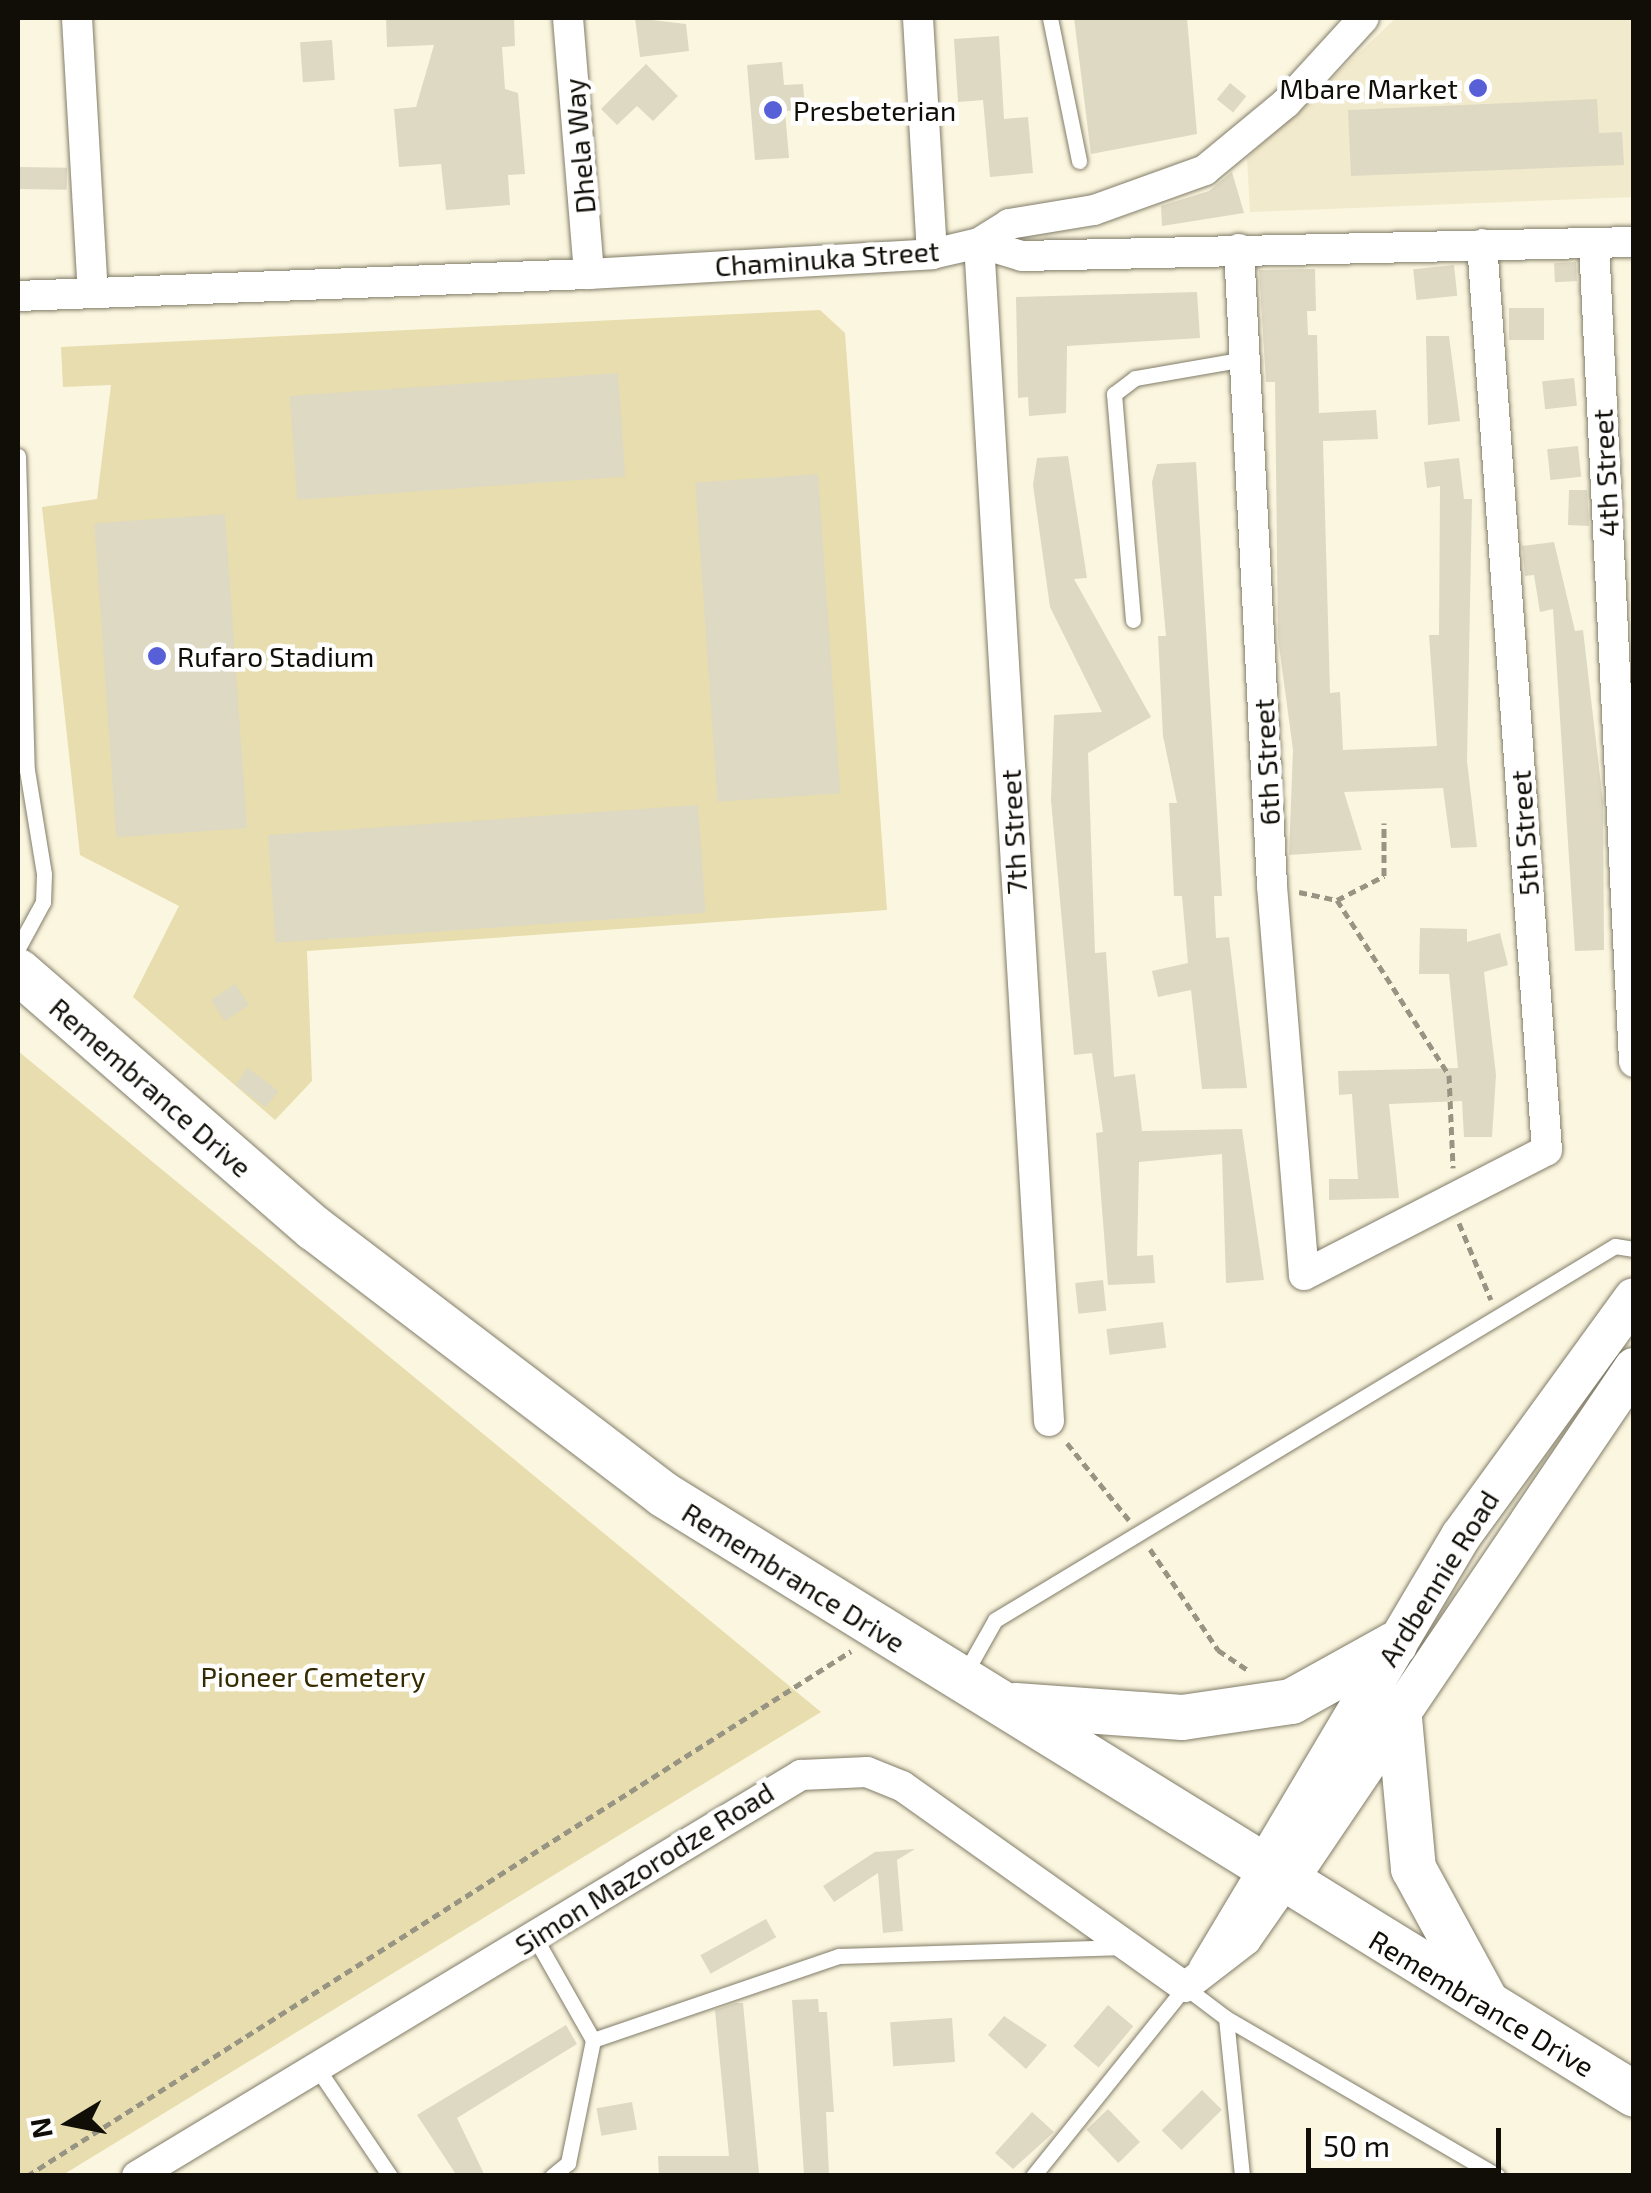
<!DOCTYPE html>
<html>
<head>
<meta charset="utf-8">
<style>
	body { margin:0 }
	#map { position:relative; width:1651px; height:2193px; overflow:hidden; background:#fbf6df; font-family:"Exo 2",sans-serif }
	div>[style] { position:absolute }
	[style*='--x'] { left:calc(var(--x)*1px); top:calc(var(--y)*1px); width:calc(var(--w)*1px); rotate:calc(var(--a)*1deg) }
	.built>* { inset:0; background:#f2eacd }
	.green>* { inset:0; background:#e8ddae }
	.building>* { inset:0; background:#ded9c3; transform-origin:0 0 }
	.path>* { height:5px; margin-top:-2.5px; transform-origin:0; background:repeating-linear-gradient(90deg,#989484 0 8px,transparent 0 13px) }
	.roads { filter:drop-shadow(0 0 2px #817c68) drop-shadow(0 0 2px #817c68) }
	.lane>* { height:15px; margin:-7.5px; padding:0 7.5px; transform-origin:7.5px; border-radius:7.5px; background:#fff }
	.street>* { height:30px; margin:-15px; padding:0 15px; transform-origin:15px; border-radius:15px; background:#fff }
	.secondary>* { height:40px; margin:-20px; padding:0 20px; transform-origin:20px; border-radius:20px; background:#fff }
	.primary>* { height:45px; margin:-22.5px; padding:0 22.5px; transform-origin:22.5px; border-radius:22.5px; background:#fff }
	.dots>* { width:28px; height:28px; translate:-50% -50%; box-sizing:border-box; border:5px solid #fff; border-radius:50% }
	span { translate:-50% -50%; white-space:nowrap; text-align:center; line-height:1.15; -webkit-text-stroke:9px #fff; paint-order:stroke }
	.poi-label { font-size:28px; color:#100e07 }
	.right { translate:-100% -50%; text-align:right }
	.left { translate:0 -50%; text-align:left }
	.street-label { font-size:28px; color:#100e07 }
	.park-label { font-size:28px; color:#342b00 }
	.frame { position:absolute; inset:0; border:20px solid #100e07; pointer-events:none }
	.north { position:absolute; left:20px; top:2073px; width:100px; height:100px; -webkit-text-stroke:8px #fff; paint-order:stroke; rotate:260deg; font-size:28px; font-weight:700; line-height:40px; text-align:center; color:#100e07 }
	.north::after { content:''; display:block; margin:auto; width:35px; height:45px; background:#100e07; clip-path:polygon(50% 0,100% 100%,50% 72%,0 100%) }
	.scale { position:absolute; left:1306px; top:2128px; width:195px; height:45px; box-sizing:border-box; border:5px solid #100e07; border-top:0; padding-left:12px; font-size:30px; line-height:35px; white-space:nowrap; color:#100e07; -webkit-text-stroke:8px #fff; paint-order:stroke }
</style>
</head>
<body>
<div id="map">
	<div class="built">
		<div style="clip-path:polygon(1396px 18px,1633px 18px,1633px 197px,1250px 212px,1247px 158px)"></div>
	</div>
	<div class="green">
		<div style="clip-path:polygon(820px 310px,845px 333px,887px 910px,307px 951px,312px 1081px,275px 1120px,133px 997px,179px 906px,80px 855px,42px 507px,97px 499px,111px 385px,63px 387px,61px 347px)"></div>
		<div style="clip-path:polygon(18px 1051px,821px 1712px,61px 2176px,18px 2175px)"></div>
	</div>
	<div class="building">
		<div style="clip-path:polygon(386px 18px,514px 18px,515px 46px,502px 47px,505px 89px,518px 93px,525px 174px,508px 175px,510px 205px,446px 210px,441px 164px,399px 167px,394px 109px,416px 107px,434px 45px,387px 47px)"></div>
		<div style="clip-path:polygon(635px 18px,686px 24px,689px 51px,640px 57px)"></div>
		<div style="clip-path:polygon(1074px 18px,1187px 18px,1197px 134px,1091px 154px)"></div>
		<div style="clip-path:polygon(999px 36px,1004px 119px,1028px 117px,1033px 173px,990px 177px,983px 100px,958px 102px,954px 39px)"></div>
		<div style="left:332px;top:40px;width:40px;height:32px;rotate:86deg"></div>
		<div style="clip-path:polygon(782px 62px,784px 85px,803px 84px,805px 110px,785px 111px,789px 158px,755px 160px,747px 65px)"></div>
		<div style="clip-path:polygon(646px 64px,678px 96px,653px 121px,637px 106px,617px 125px,601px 109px)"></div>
		<div style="left:1230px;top:83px;width:21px;height:21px;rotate:39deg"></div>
		<div style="clip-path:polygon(1597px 99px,1599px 133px,1622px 132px,1624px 165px,1351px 176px,1348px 110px)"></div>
		<div style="left:18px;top:167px;width:49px;height:22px;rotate:1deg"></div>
		<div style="clip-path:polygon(1232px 172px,1244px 213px,1162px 226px,1161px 206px,1209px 191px)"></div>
		<div style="left:1576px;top:262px;width:19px;height:22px;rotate:87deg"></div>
		<div style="left:1454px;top:265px;width:31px;height:41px;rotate:84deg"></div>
		<div style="clip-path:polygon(1315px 269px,1316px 311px,1307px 311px,1308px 335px,1317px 335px,1319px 413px,1376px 410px,1378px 439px,1323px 441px,1330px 693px,1340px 692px,1343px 750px,1437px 746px,1429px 635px,1439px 635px,1440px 486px,1427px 488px,1424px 462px,1459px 458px,1464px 499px,1472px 499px,1467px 761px,1477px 847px,1451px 848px,1443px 788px,1344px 792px,1362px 850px,1289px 855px,1293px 750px,1278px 638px,1275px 382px,1266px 382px,1259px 270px)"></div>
		<div style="clip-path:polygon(1197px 292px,1200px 338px,1067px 346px,1066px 413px,1029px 416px,1028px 397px,1018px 398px,1016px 297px)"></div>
		<div style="left:1544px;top:308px;width:32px;height:35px;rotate:90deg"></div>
		<div style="clip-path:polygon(1426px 336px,1449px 336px,1460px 421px,1428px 425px)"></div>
		<div style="left:618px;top:373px;width:104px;height:329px;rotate:86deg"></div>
		<div style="left:1574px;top:378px;width:28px;height:32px;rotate:84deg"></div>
		<div style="left:1578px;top:446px;width:31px;height:31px;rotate:84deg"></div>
		<div style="clip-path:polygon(1068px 456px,1087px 578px,1074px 579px,1151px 717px,1088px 753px,1095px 953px,1106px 952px,1114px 1077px,1135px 1074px,1142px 1131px,1242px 1129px,1264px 1280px,1226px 1283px,1222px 1154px,1139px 1162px,1137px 1256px,1153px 1255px,1155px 1283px,1108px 1285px,1096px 1133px,1103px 1132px,1092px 1053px,1074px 1055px,1051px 800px,1054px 715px,1102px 712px,1050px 607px,1033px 485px,1037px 458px)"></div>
		<div style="clip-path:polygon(1196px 462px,1222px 896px,1214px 896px,1216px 938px,1229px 937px,1247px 1088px,1202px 1089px,1191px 990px,1158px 997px,1152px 971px,1188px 963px,1182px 896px,1174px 896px,1169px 803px,1177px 803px,1163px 736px,1158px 636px,1166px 636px,1152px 482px,1157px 464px)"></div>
		<div style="left:818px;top:474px;width:320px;height:123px;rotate:86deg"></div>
		<div style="clip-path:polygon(1569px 490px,1587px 490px,1589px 526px,1568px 525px)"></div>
		<div style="left:225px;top:514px;width:315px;height:131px;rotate:86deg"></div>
		<div style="clip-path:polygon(1554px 542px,1575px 631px,1583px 630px,1603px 802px,1604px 950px,1575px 951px,1553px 609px,1540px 612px,1534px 575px,1525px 576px,1522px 546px)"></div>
		<div style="left:698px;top:805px;width:108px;height:431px;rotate:86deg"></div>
		<div style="clip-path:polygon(1420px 928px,1467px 929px,1467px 942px,1500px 933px,1508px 965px,1484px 972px,1496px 1075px,1492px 1137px,1464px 1137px,1462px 1101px,1389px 1104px,1399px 1198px,1329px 1200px,1329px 1179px,1358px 1179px,1352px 1094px,1339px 1095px,1338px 1071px,1458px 1068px,1449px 974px,1419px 974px)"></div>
		<div style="left:235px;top:984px;width:25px;height:29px;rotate:56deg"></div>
		<div style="left:248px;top:1068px;width:38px;height:21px;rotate:37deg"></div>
		<div style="left:1103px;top:1280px;width:31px;height:28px;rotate:84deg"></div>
		<div style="left:1163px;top:1322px;width:26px;height:57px;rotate:83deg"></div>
		<div style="clip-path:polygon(915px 1849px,897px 1860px,903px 1931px,883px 1933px,878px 1873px,834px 1902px,823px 1886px,875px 1852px)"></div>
		<div style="left:766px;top:1919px;width:21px;height:75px;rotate:61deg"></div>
		<div style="clip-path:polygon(818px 1999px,819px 2012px,827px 2012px,834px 2112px,826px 2112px,829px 2174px,804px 2174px,792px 2000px)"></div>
		<div style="clip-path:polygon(736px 2003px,743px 2003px,759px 2173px,659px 2176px,658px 2156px,729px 2156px,715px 2010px)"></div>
		<div style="left:1108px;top:2005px;width:33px;height:54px;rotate:40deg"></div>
		<div style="clip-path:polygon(1004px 2016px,1047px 2045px,1026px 2069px,988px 2035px)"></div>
		<div style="left:952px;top:2018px;width:44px;height:62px;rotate:86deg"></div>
		<div style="clip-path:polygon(566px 2025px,577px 2044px,457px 2118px,485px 2176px,457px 2176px,417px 2115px)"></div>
		<div style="left:1202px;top:2090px;width:28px;height:57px;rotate:45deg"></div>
		<div style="left:632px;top:2102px;width:28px;height:36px;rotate:80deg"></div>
		<div style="left:1108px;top:2109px;width:46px;height:30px;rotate:46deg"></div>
		<div style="clip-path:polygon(1032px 2112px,1054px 2132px,1013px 2169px,995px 2153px)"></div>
	</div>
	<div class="path">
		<div style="--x:1299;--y:892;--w:39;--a:12"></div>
		<div style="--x:1337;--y:900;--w:208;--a:57.4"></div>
		<div style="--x:1449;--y:1075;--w:93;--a:87.5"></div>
		<div style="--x:1337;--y:900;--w:53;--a:-27.1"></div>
		<div style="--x:1384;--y:876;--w:53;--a:-90"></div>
		<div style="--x:1459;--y:1223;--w:83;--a:67.4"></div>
		<div style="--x:1067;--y:1443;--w:99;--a:51.2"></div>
		<div style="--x:1150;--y:1549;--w:122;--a:56"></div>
		<div style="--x:1218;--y:1650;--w:37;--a:34"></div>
		<div style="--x:27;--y:2176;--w:977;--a:-32.5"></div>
	</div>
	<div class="roads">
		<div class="lane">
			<div style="--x:1050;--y:18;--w:146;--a:78.5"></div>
			<div style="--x:18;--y:456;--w:314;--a:88.4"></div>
			<div style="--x:27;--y:770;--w:105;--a:80.7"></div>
			<div style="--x:44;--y:874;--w:28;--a:92"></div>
			<div style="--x:43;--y:902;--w:52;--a:118.5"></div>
			<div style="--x:1133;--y:620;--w:227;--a:-94.8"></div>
			<div style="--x:1114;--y:394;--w:26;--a:-37"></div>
			<div style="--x:1135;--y:378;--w:112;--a:-9.8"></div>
			<div style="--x:964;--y:1675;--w:63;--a:-60.6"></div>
			<div style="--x:995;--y:1620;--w:724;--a:-31.1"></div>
			<div style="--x:1615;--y:1246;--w:19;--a:9"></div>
			<div style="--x:534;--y:1936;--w:120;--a:60.4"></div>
			<div style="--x:593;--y:2040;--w:260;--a:-18.9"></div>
			<div style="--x:839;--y:1956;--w:279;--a:-1.8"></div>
			<div style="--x:1226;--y:2018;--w:314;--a:30.2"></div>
			<div style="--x:315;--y:2065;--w:134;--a:56"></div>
			<div style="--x:552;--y:2176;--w:21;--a:-39"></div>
			<div style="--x:568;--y:2163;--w:126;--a:-78.5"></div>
			<div style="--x:1033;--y:2176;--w:243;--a:-51.2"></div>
			<div style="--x:1185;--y:1987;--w:51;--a:37.1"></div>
			<div style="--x:1226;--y:2018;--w:159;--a:84.2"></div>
		</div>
		<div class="street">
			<div style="--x:77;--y:18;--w:275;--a:86.7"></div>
			<div style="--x:568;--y:18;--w:257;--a:85.3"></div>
			<div style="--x:918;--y:18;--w:236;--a:86.6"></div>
			<div style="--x:1594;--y:243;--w:820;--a:87.2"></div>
			<div style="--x:1239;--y:249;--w:638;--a:87.03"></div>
			<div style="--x:1272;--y:886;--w:390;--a:85.3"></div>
			<div style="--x:1304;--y:1275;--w:273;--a:-27.2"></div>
			<div style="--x:1547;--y:1150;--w:908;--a:-94.1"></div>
			<div style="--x:18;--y:296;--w:571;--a:-2.21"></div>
			<div style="--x:589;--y:274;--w:344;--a:-3.3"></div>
			<div style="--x:932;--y:254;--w:48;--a:-13.2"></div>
			<div style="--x:979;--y:243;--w:45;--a:16.8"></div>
			<div style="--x:1022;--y:256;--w:612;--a:-1.31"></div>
			<div style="--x:1049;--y:1421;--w:1180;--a:-93.4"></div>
			<div style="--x:979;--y:243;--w:36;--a:-32"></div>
			<div style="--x:1009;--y:224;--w:86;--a:-9.4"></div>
			<div style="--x:1094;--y:210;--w:118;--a:-19.8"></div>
			<div style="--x:1205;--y:170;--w:105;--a:-39.6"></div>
			<div style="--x:1286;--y:103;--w:115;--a:-47.5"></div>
			<div style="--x:1204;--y:1968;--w:113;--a:-59.1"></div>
			<div style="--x:137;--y:2176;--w:776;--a:-31.13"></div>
			<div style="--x:801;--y:1775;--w:66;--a:-2.6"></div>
			<div style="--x:867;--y:1772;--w:38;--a:22"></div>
			<div style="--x:902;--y:1786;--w:347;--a:35.4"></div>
			<div style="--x:1185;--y:1987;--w:77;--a:-37.6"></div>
			<div style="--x:1246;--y:1940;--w:68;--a:-55.1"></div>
		</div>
		<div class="secondary">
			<div style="--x:1262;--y:1871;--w:390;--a:-59.3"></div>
			<div style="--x:1461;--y:1536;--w:294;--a:-54"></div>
			<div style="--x:1285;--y:1884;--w:623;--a:-55.93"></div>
		</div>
		<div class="primary">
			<div style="--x:18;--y:971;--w:392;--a:41"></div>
			<div style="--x:314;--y:1228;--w:439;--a:37.3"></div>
			<div style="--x:663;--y:1494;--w:1141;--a:31.71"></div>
			<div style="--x:1015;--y:1705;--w:167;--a:4.1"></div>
			<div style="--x:1182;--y:1717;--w:110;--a:-8.4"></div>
			<div style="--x:1291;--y:1701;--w:118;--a:-29"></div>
			<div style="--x:1398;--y:1707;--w:162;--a:84.7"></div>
			<div style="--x:1413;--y:1868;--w:150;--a:61.4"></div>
		</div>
	</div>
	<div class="dots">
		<div style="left:1478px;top:88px;background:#5760d7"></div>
		<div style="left:773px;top:110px;background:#5760d7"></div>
		<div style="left:157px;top:656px;background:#5760d7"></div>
	</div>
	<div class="poi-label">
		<span class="right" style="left:1458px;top:88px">Mbare Market</span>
		<span class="left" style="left:793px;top:110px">Presbeterian</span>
		<span class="left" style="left:177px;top:656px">Rufaro Stadium</span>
	</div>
	<div class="street-label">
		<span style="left:579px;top:146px;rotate:-95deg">Dhela Way</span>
		<span style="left:827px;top:258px;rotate:-4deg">Chaminuka Street</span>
		<span style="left:1605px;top:473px;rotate:-93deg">4th Street</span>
		<span style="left:1266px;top:762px;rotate:-93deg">6th Street</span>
		<span style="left:1013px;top:832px;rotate:-93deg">7th Street</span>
		<span style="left:1524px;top:833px;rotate:-94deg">5th Street</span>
		<span style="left:151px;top:1087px;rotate:41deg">Remembrance Drive</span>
		<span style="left:794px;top:1577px;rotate:32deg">Remembrance Drive</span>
		<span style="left:1438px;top:1578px;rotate:-58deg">Ardbennie Road</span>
		<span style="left:644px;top:1868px;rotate:-32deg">Simon Mazorodze Road</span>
		<span style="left:1482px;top:2003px;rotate:31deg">Remembrance Drive</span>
	</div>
	<div class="park-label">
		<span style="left:313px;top:1676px">Pioneer Cemetery</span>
	</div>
	<div class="frame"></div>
	<div class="north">N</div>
	<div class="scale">50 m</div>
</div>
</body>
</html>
